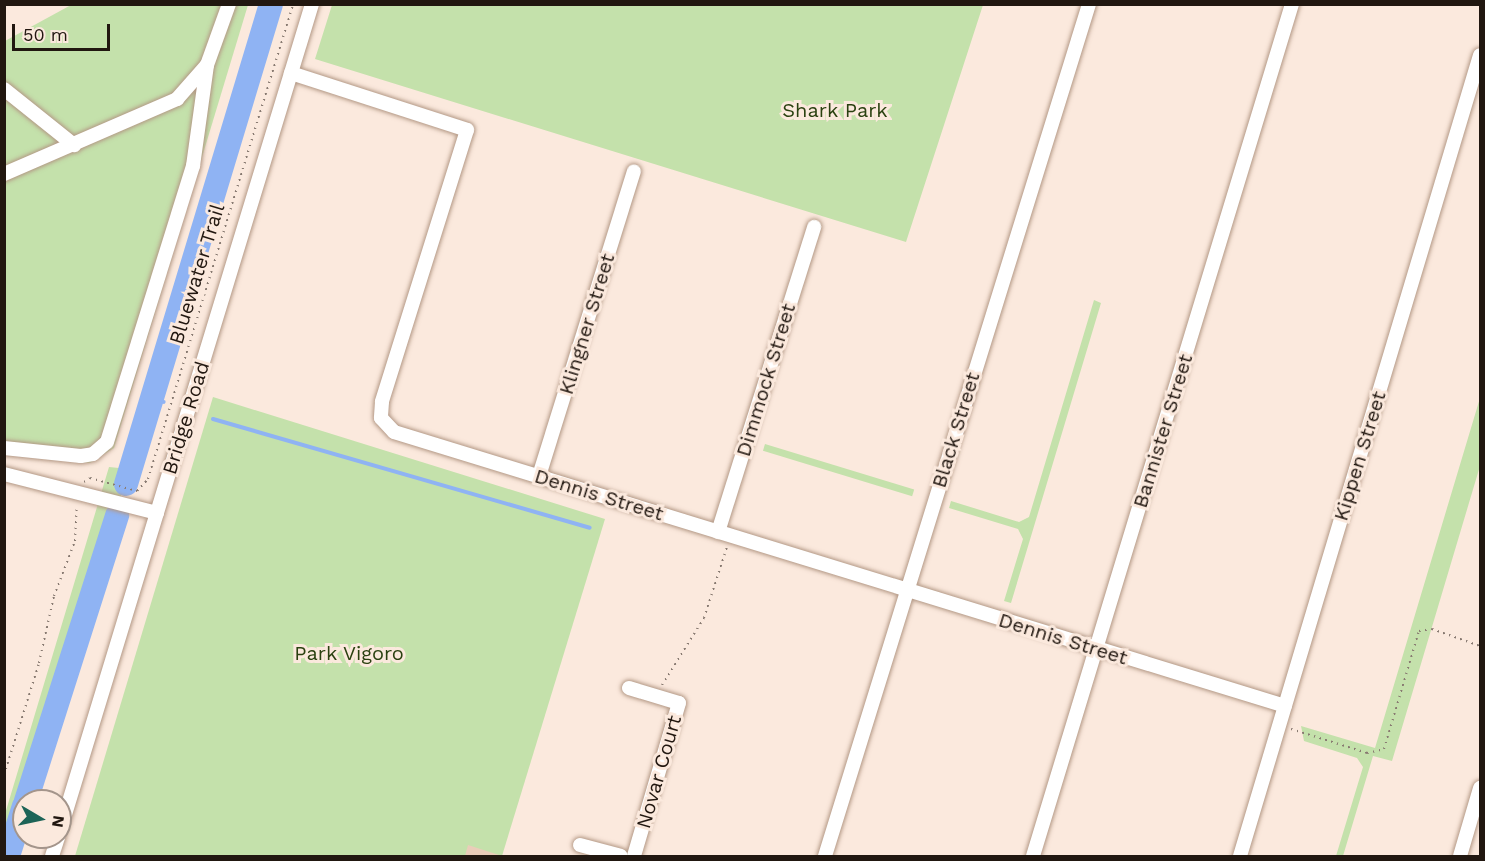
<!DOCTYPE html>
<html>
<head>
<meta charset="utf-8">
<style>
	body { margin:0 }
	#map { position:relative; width:1485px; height:861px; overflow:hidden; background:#fbe9dd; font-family:"Work Sans",sans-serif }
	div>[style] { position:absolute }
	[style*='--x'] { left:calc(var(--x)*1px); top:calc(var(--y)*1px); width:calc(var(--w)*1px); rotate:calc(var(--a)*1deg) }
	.green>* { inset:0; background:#c4e1ab; transform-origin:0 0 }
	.stream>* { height:4px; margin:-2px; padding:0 2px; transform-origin:2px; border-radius:2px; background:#8fb3f3 }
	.river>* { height:24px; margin:-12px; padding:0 12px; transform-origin:12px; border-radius:12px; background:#8fb3f3 }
	.building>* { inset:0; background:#eacdb9 }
	.path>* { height:2px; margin-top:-1px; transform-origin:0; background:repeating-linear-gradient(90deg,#887a71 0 1.5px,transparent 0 6px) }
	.roads { filter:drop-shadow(0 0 2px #b39885) drop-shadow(0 0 2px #b39885) }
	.minor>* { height:14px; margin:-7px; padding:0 7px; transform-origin:7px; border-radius:7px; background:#fff }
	span { translate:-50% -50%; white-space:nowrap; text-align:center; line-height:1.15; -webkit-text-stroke:6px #fbe9dd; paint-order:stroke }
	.park-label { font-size:20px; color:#2a4110 }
	.street-label { font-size:20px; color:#211710 }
	.frame { position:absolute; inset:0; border:6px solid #211710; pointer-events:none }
	.north { position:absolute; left:12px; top:789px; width:60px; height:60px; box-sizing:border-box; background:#fbe9dd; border:2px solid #a4958b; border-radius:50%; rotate:99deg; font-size:16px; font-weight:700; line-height:24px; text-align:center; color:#211710 }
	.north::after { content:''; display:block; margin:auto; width:21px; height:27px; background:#1d6457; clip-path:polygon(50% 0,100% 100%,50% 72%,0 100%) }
	.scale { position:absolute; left:12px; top:24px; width:98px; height:27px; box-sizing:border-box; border:3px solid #211710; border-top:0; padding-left:8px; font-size:18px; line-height:21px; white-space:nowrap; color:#211710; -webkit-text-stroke:4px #fbe9dd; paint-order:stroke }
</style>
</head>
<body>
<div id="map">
	<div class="green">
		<div style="clip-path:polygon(71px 5px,248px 5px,114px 448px,90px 463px,5px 454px,5px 41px)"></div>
		<div style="clip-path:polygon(332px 5px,332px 4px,983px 5px,906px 242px,315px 59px)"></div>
		<div style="clip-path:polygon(1094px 300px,1101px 303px,1011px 603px,1004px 601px,1023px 539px,1018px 529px,949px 508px,951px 501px,1019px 522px,1029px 517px)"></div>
		<div style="clip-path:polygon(213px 397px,605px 519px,502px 856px,75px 856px)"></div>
		<div style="clip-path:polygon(1480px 398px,1480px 466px,1392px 761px,1373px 756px,1343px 856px,1336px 856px,1363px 767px,1357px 758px,1304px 741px,1301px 726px,1375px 748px)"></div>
		<div style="left:765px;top:444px;width:156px;height:7px;rotate:17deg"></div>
		<div style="clip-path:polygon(109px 467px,129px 469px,29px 801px,24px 801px,24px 817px,12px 856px,5px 856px,5px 814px)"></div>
	</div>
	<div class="stream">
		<div style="--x:151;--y:399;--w:13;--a:13"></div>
		<div style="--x:213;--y:419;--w:392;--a:16.1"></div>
	</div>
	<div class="river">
		<div style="--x:126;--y:484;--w:501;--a:-73.19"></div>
		<div style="--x:26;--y:801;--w:300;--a:-72.3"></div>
		<div style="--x:8;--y:856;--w:52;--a:-72.3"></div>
	</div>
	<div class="building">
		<div style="clip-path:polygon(468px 845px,499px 855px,498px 856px,465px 856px)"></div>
	</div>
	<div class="path">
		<div style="--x:84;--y:482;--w:7;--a:-34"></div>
		<div style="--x:90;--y:478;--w:49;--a:15.5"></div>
		<div style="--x:137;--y:491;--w:16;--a:-47"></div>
		<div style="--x:148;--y:479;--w:497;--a:-73"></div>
		<div style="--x:662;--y:685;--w:79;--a:-57.9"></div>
		<div style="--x:704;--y:618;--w:75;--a:-72.1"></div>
		<div style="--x:1291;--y:729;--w:80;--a:17.5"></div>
		<div style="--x:1367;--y:753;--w:17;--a:-13"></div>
		<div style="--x:1384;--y:749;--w:123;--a:-73.5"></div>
		<div style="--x:1419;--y:631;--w:13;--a:-9"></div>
		<div style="--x:1432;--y:629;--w:51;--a:19.5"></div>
		<div style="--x:4;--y:775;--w:117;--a:-72.6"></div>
		<div style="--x:39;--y:663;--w:69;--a:-77.4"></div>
		<div style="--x:54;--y:596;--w:59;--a:-69.1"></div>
		<div style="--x:75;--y:541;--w:34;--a:-87"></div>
	</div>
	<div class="roads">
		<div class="minor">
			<div style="--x:291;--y:73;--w:185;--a:17.9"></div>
			<div style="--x:467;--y:130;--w:285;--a:107.4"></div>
			<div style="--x:382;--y:402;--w:16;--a:94"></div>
			<div style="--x:381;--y:418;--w:19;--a:47"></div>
			<div style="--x:394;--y:432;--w:932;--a:17.09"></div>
			<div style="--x:4;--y:89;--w:90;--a:38.7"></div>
			<div style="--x:4;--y:174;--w:189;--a:-23.4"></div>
			<div style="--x:177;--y:99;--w:45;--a:-48.6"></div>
			<div style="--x:207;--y:65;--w:65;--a:-70.2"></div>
			<div style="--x:4;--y:448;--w:77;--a:5.9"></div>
			<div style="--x:81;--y:456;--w:12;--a:-9"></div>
			<div style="--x:93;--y:454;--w:18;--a:-41"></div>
			<div style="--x:107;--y:442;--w:289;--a:-72.7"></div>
			<div style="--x:193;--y:166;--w:102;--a:-82.1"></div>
			<div style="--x:4;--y:474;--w:158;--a:14.3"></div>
			<div style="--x:539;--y:476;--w:319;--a:-72.7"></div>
			<div style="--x:718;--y:532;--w:320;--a:-72.5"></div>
			<div style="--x:629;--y:688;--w:52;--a:16.7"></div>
			<div style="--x:679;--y:703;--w:159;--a:106.4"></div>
			<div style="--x:60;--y:831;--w:865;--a:-73.05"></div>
			<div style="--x:580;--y:845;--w:42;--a:15"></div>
			<div style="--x:52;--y:856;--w:20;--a:-72"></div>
			<div style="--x:825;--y:856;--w:892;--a:-72.78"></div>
			<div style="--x:1033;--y:856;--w:890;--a:-73.09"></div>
			<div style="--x:1240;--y:856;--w:836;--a:-73.32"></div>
			<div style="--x:1460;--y:856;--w:71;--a:-73.6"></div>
		</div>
	</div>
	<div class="park-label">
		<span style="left:835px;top:110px">Shark Park</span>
		<span style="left:349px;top:653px">Park Vigoro</span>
	</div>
	<div class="street-label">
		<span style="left:197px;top:274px;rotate:-73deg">Bluewater Trail</span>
		<span style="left:587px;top:324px;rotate:-73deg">Klingner Street</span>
		<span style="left:766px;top:380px;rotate:-73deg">Dimmock Street</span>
		<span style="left:186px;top:418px;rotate:-73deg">Bridge Road</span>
		<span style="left:956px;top:430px;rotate:-73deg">Black Street</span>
		<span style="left:1163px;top:431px;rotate:-73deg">Bannister Street</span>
		<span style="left:1360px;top:456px;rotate:-73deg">Kippen Street</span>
		<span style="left:599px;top:495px;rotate:17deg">Dennis Street</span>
		<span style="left:1063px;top:639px;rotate:17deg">Dennis Street</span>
		<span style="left:659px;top:772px;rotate:-74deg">Novar Court</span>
	</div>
	<div class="frame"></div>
	<div class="north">N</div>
	<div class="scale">50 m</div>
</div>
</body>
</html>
